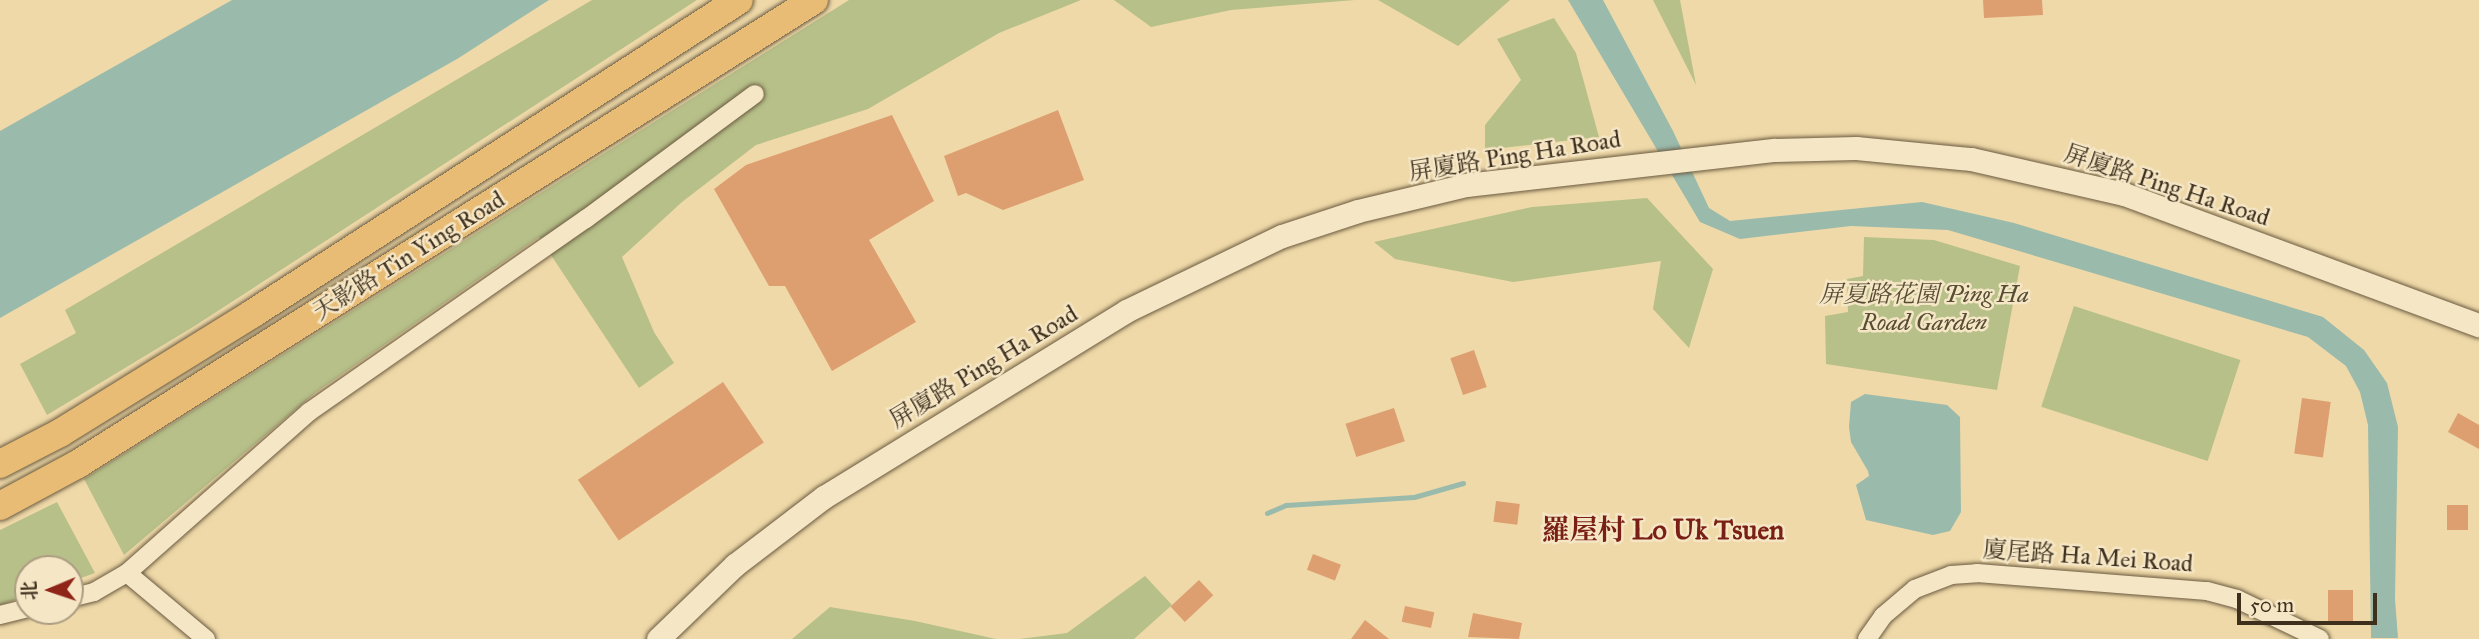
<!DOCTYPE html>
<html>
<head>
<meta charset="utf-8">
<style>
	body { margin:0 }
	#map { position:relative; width:2479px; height:639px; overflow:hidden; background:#efd9a8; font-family:"IM FELL Great Primer","Noto Serif SC",serif }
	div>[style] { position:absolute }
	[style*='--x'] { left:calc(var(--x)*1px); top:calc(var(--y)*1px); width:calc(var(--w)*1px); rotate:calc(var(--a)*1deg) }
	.green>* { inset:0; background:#b7c089; transform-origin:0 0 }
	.water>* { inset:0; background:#9abaac }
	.stream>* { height:5px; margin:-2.5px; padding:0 2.5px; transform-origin:2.5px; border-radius:2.5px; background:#9abaac }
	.building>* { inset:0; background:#de9f70; transform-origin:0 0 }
	.roads { filter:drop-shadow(0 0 2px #6a5a40) drop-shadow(0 0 2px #6a5a40) }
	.minor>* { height:18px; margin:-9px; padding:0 9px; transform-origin:9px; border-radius:9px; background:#f5e6c6 }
	.tertiary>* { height:23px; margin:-11.5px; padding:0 11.5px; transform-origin:11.5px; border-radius:11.5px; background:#f5e6c6 }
	.primary>* { height:28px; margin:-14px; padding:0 14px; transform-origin:14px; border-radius:14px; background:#e8bc74 }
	span { translate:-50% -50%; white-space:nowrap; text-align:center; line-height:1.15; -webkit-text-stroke:5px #f5e6c6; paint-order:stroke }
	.street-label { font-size:24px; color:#3e301d }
	.park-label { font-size:24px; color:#564d33; font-style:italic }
	.quarter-label { font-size:28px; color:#7a1f14; font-weight:700 }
	.north { position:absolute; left:14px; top:555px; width:70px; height:70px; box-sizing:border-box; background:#f5e6c6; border:2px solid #ac9d82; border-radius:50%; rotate:268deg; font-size:19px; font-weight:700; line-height:28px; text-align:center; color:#3e301d }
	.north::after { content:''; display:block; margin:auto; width:24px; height:32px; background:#8f2418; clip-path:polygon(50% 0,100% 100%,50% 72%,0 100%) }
	.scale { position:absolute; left:2237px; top:593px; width:140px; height:32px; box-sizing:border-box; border:4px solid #3e301d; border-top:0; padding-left:9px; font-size:21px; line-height:24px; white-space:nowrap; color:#3e301d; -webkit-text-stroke:5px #f5e6c6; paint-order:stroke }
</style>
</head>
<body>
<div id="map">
	<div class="green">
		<div style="clip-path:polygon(592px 0,697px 0,193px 327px,47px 415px,20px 364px,76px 333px,65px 310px)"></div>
		<div style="clip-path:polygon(849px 0,1081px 0,999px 33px,868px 109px,756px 145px,682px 202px,622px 257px,654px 332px,674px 363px,639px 388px,539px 237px,315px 393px,124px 555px,84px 479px)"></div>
		<div style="clip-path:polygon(1114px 0,1355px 0,1231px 10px,1151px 27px)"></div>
		<div style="clip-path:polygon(1378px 0,1510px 0,1458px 46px)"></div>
		<div style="clip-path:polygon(1653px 0,1680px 0,1696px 85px)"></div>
		<div style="clip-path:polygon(1554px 18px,1576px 53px,1599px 137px,1485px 150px,1485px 125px,1521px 80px,1497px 39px)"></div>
		<div style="clip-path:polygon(1647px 198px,1713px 269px,1689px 348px,1653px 309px,1661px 261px,1513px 282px,1395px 259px,1374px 242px,1532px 207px)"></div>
		<div style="clip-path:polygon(1864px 237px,1934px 240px,2020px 266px,1997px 390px,1826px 364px,1825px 316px,1848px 312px,1847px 279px,1863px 276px)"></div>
		<div style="left:2074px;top:306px;width:175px;height:106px;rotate:18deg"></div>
		<div style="clip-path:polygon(57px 502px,95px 573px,70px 582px,70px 569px,28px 569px,28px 596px,0 605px,0 530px)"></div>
		<div style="clip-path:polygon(1145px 576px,1172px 605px,1134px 639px,1019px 639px,1067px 633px)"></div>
		<div style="clip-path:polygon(830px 607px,915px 621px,996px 639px,792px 639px)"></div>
	</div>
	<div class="water">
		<div style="clip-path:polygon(232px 0,549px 0,457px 59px,0 318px,0 131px)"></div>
		<div style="clip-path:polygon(1568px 0,1603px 0,1673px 131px,1709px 208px,1730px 221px,1922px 202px,2014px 223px,2323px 317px,2364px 350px,2387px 383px,2398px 427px,2395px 599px,2398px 638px,2371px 638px,2368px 425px,2360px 392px,2346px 366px,2308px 337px,1948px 230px,1851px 226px,1740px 239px,1700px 222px)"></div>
		<div style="clip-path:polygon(1865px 394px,1947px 405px,1960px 417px,1961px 512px,1950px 531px,1933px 535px,1866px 520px,1856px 485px,1869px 476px,1868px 471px,1851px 442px,1849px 427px,1851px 402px)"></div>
	</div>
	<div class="stream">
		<div style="--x:1267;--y:513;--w:21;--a:-23"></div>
		<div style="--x:1286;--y:505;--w:128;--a:-3.6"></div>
		<div style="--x:1414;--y:497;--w:51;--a:-15.9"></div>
	</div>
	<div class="building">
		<div style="clip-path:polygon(1983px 0,2042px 0,2043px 15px,1984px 18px)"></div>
		<div style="clip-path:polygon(1058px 110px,1084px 180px,1003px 210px,966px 193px,958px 196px,944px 156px)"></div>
		<div style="clip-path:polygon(892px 115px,934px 201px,869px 240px,916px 322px,832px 371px,785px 286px,769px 286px,714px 189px,746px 165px)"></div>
		<div style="left:1474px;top:350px;width:39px;height:25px;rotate:71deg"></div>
		<div style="left:723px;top:382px;width:73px;height:175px;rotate:56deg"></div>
		<div style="left:2302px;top:398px;width:29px;height:56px;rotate:8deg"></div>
		<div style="left:1394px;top:408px;width:35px;height:51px;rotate:72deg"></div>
		<div style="clip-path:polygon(2458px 413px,2479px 425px,2479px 449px,2448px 432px)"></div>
		<div style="left:1496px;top:501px;width:24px;height:21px;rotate:7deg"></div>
		<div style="left:2447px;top:505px;width:21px;height:25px"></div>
		<div style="left:1313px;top:554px;width:30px;height:17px;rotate:21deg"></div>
		<div style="left:1199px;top:580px;width:21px;height:39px;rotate:47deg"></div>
		<div style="left:2328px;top:590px;width:25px;height:31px"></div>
		<div style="left:1405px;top:606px;width:30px;height:16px;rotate:12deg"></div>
		<div style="clip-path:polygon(1473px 613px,1522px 623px,1519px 639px,1468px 637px)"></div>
		<div style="clip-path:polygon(1365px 620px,1389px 639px,1351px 639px)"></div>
	</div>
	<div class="roads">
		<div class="minor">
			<div style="--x:127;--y:573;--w:103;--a:39.9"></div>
			<div style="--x:70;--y:598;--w:25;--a:-14"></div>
			<div style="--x:94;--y:592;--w:38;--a:-30"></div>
			<div style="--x:127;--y:573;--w:243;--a:-41.5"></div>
			<div style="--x:309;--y:412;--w:338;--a:-34.9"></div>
			<div style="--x:586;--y:219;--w:210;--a:-36.5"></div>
			<div style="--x:0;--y:615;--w:29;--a:-14"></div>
			<div style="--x:1867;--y:639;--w:28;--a:-55"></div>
			<div style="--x:1883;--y:616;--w:42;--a:-40.2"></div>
			<div style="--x:1915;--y:589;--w:39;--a:-21"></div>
			<div style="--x:1951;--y:575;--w:26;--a:-4"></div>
			<div style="--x:1977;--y:573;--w:231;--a:4.5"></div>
			<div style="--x:2207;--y:591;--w:31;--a:15"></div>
			<div style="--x:2237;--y:599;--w:92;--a:25.7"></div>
		</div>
		<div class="tertiary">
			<div style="--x:658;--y:639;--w:107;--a:-43.9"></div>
			<div style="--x:735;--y:565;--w:112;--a:-37.4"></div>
			<div style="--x:824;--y:497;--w:355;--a:-31.6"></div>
			<div style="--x:1126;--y:311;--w:173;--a:-25.7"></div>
			<div style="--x:1282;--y:236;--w:80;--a:-18.2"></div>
			<div style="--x:1358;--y:211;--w:111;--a:-13.5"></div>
			<div style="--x:1466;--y:185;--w:311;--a:-6.5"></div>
			<div style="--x:1775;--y:150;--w:81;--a:-1.4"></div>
			<div style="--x:1856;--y:148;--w:116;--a:5.5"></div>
			<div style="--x:1971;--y:159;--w:157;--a:12.9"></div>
			<div style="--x:2124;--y:194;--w:378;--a:20.3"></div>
		</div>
		<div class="primary">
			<div style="--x:0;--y:464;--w:68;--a:-27.3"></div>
			<div style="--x:60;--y:433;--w:226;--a:-31.8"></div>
			<div style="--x:252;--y:314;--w:579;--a:-32.81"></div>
			<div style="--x:0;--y:506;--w:89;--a:-28.3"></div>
			<div style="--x:78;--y:464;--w:870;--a:-32.23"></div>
		</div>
	</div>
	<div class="street-label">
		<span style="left:1515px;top:156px;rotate:-9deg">屏廈路 Ping Ha Road</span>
		<span style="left:2167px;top:186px;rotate:18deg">屏廈路 Ping Ha Road</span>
		<span style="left:409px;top:256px;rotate:-32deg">天影路 Tin Ying Road</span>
		<span style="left:984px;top:367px;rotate:-31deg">屏廈路 Ping Ha Road</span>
		<span style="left:2088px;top:557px;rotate:4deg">廈尾路 Ha Mei Road</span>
	</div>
	<div class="park-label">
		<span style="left:1924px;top:309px">屏夏路花園 Ping Ha<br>Road Garden</span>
	</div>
	<div class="quarter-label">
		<span style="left:1663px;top:530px">羅屋村 Lo Uk Tsuen</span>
	</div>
	<div class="north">北</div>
	<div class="scale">50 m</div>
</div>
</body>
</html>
